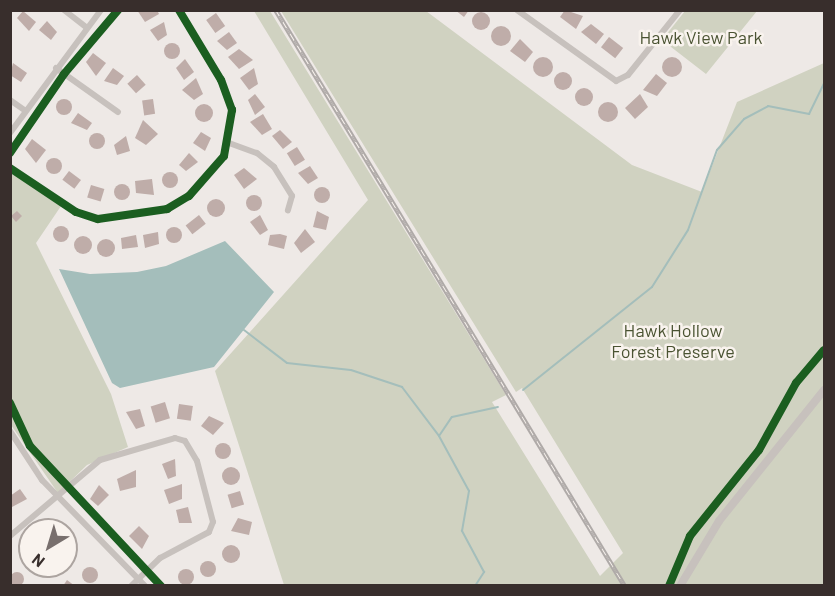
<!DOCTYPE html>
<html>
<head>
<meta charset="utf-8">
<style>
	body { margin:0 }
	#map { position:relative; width:835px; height:596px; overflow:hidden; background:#eee9e6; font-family:Barlow,sans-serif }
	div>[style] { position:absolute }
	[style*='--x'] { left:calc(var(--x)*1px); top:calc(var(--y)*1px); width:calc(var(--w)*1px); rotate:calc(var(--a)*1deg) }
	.green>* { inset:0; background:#d0d2c1 }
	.water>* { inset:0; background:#a4bebb }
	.stream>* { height:2px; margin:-1px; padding:0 1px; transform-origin:1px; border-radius:1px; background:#a4bebb }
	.building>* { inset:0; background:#bfada9; transform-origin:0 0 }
	.round { border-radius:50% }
	.minor>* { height:6px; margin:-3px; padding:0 3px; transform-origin:3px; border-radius:3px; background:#c7c1bd }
	.tertiary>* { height:8px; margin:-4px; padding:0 4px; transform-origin:4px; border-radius:4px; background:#c7c1bd }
	.rail>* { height:4.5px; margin-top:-2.25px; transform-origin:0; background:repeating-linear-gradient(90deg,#f9f3ee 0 7px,#afaaa8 0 14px); box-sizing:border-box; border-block:2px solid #afaaa8 }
	.cycleway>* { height:8px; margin:-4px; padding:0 4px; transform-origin:4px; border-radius:4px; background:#1b5e20 }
	span { translate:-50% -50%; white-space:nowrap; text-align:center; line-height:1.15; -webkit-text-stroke:5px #f9f3ee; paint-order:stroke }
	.park-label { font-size:18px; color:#4a5332 }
	.frame { position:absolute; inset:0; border:12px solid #382e2c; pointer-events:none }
	.north { position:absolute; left:18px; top:518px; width:60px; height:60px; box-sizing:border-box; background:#f9f3ee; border:2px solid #aca4a0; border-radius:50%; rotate:218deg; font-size:16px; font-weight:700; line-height:24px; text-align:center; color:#382e2c }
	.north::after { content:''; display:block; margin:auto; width:21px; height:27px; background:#786f6d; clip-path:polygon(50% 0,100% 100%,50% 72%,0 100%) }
</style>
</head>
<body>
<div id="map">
	<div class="green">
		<div style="clip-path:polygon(254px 11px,270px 11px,506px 395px,492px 402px,600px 576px,623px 553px,522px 388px,516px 392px,281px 11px,426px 11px,632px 165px,702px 192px,737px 102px,824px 63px,824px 585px,284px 585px,215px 371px,368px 200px)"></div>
		<div style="clip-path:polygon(685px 11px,685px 10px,757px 11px,706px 74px,662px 40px)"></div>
		<div style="clip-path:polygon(10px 170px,61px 206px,36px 243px,111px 394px,128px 447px,87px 465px,58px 493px,11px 425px)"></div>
	</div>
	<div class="water">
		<div style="clip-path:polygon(225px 241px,274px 292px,214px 367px,120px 388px,112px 383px,59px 269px,90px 274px,137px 272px,166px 266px)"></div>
	</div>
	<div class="stream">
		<div style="--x:244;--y:330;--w:54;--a:37.5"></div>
		<div style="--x:287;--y:363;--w:64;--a:6.2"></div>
		<div style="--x:351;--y:370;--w:54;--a:18.4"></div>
		<div style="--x:402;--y:387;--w:61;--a:52.9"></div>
		<div style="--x:523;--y:390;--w:165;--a:-38.6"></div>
		<div style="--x:652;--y:287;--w:67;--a:-57.7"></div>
		<div style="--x:688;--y:230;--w:85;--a:-70.1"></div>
		<div style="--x:717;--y:150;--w:41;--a:-48.9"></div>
		<div style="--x:744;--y:119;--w:27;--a:-28"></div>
		<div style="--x:768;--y:106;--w:42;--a:11"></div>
		<div style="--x:809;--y:114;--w:34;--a:-64"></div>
		<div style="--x:475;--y:586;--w:17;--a:-57"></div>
		<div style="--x:484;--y:572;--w:47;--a:-118.2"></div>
		<div style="--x:462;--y:531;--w:41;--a:-80.1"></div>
		<div style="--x:469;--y:491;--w:63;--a:-118.6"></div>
		<div style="--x:439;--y:436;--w:23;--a:-56"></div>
		<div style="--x:452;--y:417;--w:47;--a:-12.3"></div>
	</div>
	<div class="building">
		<div style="clip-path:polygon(137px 10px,157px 10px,159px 14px,145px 22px)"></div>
		<div style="clip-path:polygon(455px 10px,469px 10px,464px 17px)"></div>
		<div style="clip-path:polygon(565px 10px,583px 16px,576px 29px,560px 17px)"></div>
		<div style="clip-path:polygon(23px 11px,36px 22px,29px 31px,17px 18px)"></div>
		<div class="round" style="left:472px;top:12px;width:18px;height:18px"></div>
		<div style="left:216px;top:13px;width:16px;height:12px;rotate:55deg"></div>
		<div style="clip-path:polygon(47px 21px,57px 32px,51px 40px,39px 30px)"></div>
		<div style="clip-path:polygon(164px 22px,167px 35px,158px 41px,150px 30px)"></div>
		<div style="clip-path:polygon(591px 24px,604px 34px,596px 44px,581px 32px)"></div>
		<div class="round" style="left:491px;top:26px;width:20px;height:20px"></div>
		<div style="clip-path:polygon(229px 32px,237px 43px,227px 50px,217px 41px)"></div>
		<div style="left:609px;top:37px;width:18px;height:13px;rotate:38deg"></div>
		<div style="clip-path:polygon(520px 39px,533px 52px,525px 62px,510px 51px)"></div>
		<div class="round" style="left:164px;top:43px;width:16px;height:16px"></div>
		<div style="clip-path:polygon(239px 49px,253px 60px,239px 69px,228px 57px)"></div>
		<div style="clip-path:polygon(93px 53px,106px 63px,96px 76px,86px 62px)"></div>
		<div class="round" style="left:662px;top:57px;width:20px;height:20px"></div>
		<div class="round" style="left:533px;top:57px;width:20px;height:20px"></div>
		<div style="clip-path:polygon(185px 59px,194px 72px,184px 80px,176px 68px)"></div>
		<div style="clip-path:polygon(13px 63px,27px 73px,21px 82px,10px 75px)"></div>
		<div style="clip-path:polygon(113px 68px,124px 76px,117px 85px,104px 81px)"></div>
		<div style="clip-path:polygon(254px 68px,258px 84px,249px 90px,240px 78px)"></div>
		<div class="round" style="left:554px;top:72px;width:18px;height:18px"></div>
		<div style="clip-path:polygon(656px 74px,667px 83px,657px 96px,643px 90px)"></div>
		<div style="left:137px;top:75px;width:13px;height:13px;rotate:48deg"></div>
		<div style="clip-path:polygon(196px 78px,203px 94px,194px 100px,182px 90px)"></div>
		<div class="round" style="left:575px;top:88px;width:18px;height:18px"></div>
		<div style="clip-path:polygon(255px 94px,265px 107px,255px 115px,248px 100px)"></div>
		<div style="clip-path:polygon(640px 94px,648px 107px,635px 119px,625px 108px)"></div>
		<div style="left:153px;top:99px;width:15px;height:11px;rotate:82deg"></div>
		<div class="round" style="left:56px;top:99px;width:16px;height:16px"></div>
		<div class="round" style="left:598px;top:102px;width:20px;height:20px"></div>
		<div class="round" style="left:195px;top:104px;width:18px;height:18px"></div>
		<div style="clip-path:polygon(78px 113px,92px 123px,87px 130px,71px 123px)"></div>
		<div style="clip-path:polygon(263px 114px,272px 129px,262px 135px,250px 122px)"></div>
		<div style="clip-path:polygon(143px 120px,158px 134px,146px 145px,135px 138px)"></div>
		<div style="clip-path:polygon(280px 130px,292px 142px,283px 149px,272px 136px)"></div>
		<div style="clip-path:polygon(201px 132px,211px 138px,205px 151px,193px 143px)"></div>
		<div class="round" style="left:89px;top:133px;width:16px;height:16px"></div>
		<div style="clip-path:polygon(126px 136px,130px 151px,117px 155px,114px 145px)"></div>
		<div style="clip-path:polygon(32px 139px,46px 150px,36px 163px,25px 149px)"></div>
		<div style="left:297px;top:147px;width:15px;height:12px;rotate:58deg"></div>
		<div style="clip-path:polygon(189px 153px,198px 162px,186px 171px,179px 165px)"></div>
		<div class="round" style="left:46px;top:158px;width:16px;height:16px"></div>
		<div style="clip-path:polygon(310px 166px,318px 178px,308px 184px,298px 173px)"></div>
		<div style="clip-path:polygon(244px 168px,257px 179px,244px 189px,234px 175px)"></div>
		<div style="left:69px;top:171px;width:15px;height:11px;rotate:37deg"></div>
		<div class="round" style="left:162px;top:172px;width:16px;height:16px"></div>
		<div style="clip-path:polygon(152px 179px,154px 195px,136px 193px,135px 181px)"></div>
		<div class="round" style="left:114px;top:184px;width:16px;height:16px"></div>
		<div style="left:91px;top:185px;width:14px;height:13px;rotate:17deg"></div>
		<div class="round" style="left:314px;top:187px;width:16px;height:16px"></div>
		<div class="round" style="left:246px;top:195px;width:16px;height:16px"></div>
		<div class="round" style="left:207px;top:199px;width:18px;height:18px"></div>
		<div style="clip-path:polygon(17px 211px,22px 216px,16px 222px,11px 216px)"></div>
		<div style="clip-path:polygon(317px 211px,329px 217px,326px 230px,313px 227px)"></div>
		<div style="left:199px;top:215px;width:11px;height:17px;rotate:52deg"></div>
		<div style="clip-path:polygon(260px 215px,268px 230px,260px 235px,250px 222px)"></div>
		<div class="round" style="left:53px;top:226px;width:16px;height:16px"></div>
		<div class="round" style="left:166px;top:227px;width:16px;height:16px"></div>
		<div style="clip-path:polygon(305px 229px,315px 242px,301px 253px,294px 243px)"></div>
		<div style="clip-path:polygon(158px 232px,159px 244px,145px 248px,143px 235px)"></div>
		<div style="clip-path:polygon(280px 234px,287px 236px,284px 249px,268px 245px,270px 235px)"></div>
		<div style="clip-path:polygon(136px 235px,138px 247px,122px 249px,121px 238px)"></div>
		<div class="round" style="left:74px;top:236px;width:18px;height:18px"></div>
		<div class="round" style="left:97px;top:239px;width:18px;height:18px"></div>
		<div style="left:165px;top:402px;width:17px;height:15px;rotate:73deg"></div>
		<div style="left:179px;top:404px;width:14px;height:15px;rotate:8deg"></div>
		<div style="clip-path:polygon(140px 409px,145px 426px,136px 429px,126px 412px)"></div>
		<div style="clip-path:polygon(209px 416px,224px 423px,213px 435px,201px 426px)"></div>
		<div class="round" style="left:215px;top:443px;width:16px;height:16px"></div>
		<div style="clip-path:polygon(175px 459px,176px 476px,168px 479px,162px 464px)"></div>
		<div class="round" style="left:222px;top:467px;width:18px;height:18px"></div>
		<div style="clip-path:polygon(136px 470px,136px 487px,120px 491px,117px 479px)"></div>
		<div style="clip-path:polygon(182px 484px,182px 499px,169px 504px,164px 490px)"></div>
		<div style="clip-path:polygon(99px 485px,109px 495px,98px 506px,90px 499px)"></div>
		<div style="clip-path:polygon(20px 489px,27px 499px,12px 507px,10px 496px)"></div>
		<div style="left:240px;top:491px;width:14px;height:13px;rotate:73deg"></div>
		<div style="clip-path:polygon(188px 507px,192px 523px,179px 523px,176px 510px)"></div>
		<div style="clip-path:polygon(238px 518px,252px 522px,249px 535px,231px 531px)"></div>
		<div style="clip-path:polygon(139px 526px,149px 536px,142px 549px,129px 536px)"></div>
		<div class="round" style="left:222px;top:545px;width:18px;height:18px"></div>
		<div style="clip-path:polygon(30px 549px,30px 563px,25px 560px)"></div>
		<div class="round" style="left:200px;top:561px;width:16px;height:16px"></div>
		<div class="round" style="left:82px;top:567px;width:16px;height:16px"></div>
		<div class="round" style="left:178px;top:569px;width:16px;height:16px"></div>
		<div class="round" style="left:10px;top:572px;width:14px;height:14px"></div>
		<div style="clip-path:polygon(67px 580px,75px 586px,63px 586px)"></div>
	</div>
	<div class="minor">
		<div style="--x:64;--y:10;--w:28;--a:38"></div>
		<div style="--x:517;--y:10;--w:122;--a:35.6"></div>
		<div style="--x:616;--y:81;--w:13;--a:-27"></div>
		<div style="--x:628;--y:75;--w:83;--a:-51.3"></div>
		<div style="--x:56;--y:68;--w:76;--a:35.4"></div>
		<div style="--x:10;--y:100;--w:19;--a:35"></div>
		<div style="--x:10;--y:133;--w:153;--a:-53.5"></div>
		<div style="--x:229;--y:143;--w:30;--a:20"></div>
		<div style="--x:257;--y:153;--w:22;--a:39"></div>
		<div style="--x:274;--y:167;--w:34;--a:58"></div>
		<div style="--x:292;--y:196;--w:15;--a:106"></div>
		<div style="--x:10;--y:168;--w:79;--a:33.7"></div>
		<div style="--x:76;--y:212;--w:23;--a:18"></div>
		<div style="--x:98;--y:219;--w:70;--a:-8.2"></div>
		<div style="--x:167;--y:209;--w:26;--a:-31"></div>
		<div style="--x:189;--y:196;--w:53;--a:-48.8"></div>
		<div style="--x:224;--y:156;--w:47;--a:-80.1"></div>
		<div style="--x:232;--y:110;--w:32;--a:-110"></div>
		<div style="--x:221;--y:80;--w:82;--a:-121"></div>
		<div style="--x:10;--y:431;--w:59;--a:56.9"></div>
		<div style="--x:42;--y:480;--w:148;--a:45.8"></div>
		<div style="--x:10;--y:536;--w:118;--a:-40.2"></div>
		<div style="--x:100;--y:460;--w:78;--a:-16.3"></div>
		<div style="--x:175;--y:438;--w:10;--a:17"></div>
		<div style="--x:185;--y:441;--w:23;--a:59"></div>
		<div style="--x:197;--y:461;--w:63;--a:75.3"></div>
		<div style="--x:213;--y:522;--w:11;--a:112"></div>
		<div style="--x:209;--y:532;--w:55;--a:152"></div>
		<div style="--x:160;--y:558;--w:40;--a:136"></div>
	</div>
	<div class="tertiary">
		<div style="--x:680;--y:586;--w:76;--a:-59"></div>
		<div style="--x:719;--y:521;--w:168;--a:-51.3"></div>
	</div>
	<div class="rail">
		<div style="--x:276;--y:10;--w:673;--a:58.79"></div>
	</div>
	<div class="cycleway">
		<div style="--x:10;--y:153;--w:96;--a:-55.6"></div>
		<div style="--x:64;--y:74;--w:84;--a:-49.8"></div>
		<div style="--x:10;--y:168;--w:79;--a:33.7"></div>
		<div style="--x:76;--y:212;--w:23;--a:18"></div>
		<div style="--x:98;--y:219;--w:70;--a:-8.2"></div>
		<div style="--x:167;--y:209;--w:26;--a:-31"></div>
		<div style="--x:189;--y:196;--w:53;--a:-48.8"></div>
		<div style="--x:224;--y:156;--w:47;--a:-80.1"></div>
		<div style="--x:232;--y:110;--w:32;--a:-110"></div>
		<div style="--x:221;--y:80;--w:82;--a:-121"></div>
		<div style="--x:10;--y:403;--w:47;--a:65.1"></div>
		<div style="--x:30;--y:446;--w:192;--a:46.9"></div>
		<div style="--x:669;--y:586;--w:54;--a:-67.2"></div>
		<div style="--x:690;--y:536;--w:110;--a:-51.3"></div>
		<div style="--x:759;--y:450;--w:77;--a:-61.1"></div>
		<div style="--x:796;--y:383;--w:43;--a:-49.7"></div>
	</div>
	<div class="park-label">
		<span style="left:701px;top:37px">Hawk View Park</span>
		<span style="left:673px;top:341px">Hawk Hollow<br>Forest Preserve</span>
	</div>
	<div class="frame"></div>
	<div class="north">N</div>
</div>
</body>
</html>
